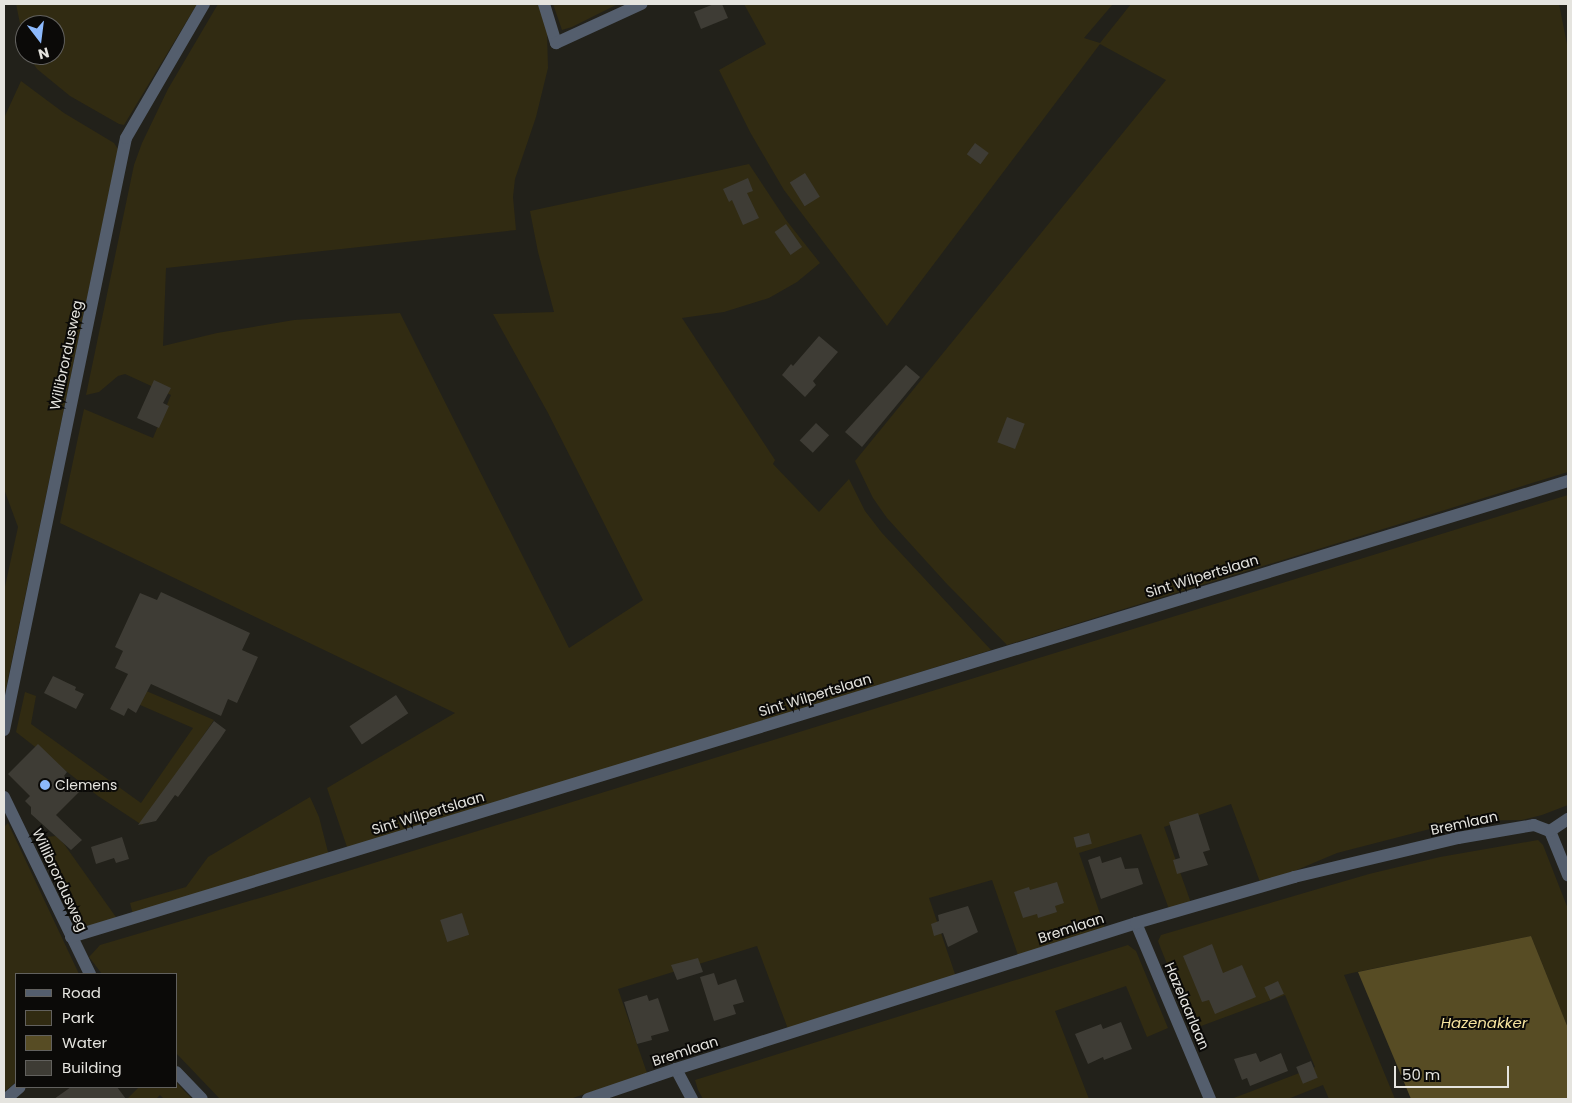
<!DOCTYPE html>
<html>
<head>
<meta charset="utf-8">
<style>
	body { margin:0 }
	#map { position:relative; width:1572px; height:1103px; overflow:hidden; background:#22211a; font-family:Poppins,sans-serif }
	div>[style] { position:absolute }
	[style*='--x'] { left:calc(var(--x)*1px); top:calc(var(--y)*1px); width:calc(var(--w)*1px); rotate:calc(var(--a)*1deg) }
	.green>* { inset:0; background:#312b12 }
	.water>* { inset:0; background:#574c24 }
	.building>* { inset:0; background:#3e3c35; transform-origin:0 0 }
	.minor>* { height:12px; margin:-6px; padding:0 6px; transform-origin:6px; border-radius:6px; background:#545e6d }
	.dots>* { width:14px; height:14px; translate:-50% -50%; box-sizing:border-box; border:2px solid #0b0a08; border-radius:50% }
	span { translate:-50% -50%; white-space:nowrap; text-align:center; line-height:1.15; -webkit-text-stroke:4px #0b0a08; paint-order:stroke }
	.street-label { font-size:14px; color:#e5e4df }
	.poi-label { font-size:14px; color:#e5e4df }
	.left { translate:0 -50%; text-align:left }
	.water-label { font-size:15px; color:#f6e39f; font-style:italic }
	.frame { position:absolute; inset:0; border:5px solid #e5e4df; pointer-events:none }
	.legend { position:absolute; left:15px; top:973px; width:162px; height:115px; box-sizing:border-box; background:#0b0a08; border:1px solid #62615e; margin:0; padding:6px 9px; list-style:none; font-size:15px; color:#e5e4df }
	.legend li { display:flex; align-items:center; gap:10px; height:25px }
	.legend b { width:25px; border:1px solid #62615e }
	.north { position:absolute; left:15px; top:15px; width:50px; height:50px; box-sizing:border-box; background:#0b0a08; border:1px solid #62615e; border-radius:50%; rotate:165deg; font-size:14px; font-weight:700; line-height:20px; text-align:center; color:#e5e4df }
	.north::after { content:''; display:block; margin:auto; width:18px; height:22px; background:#8cb9fc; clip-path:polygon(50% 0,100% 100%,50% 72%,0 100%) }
	.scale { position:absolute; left:1394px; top:1066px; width:115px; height:22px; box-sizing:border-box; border:2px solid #e5e4df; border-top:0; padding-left:6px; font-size:15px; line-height:18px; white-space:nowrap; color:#e5e4df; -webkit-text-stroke:4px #0b0a08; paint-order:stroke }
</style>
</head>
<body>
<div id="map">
	<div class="green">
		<div style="clip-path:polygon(16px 4px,197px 4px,124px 125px,119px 124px,70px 96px,37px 69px,28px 55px,55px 55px,55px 25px,25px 25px,25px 48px)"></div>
		<div style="clip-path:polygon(218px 4px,539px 4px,547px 32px,548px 68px,536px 117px,515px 179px,513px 197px,516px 230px,166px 268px,163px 346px,217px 333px,294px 320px,400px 313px,569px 648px,643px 600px,548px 413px,493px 314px,554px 312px,538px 252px,530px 211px,749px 164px,786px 220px,820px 263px,797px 282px,769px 298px,724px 312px,682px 318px,775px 460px,773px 464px,819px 512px,849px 479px,865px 511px,882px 533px,991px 650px,348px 850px,327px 788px,455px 713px,60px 523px,84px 409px,153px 438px,171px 395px,125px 374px,118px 376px,99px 392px,86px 395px,134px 165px,142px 143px,168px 89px)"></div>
		<div style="clip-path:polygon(553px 4px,618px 4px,572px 27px,562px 30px)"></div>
		<div style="clip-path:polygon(744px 4px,1113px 4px,1084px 38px,1100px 43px,1131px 4px,1559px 4px,1568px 49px,1568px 472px,1007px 645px,946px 583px,887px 518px,873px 498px,855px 461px,1166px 80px,1100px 44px,887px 326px,784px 190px,750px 132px,719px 70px,766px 44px)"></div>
		<div style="clip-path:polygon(21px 81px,64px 113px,114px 143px,118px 149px,4px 698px,4px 591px,18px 527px,4px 489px,4px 118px)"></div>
		<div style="clip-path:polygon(1568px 495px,1568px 805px,1542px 815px,1522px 820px,1461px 821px,1337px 853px,1285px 875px,1260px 882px,1231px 804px,1164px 827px,1191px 903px,1169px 909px,1141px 834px,1079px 853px,1106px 931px,1019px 958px,992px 880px,929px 898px,956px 977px,788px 1029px,757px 946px,618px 989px,647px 1073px,570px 1099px,220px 1099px,176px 1053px,176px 974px,102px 974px,89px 957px,100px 945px,270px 895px)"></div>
		<div style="clip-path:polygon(137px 687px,214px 720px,142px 825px,98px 796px,16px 732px,25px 692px,36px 696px,31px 724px,141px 803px,193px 728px,131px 701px)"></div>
		<div style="clip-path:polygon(310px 797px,319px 817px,329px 856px,133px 915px,130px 903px,186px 887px,208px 857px)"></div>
		<div style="clip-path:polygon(8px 823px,79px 974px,16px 974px,16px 1082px,4px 1092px,4px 827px)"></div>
		<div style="clip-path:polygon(56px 836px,64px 844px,118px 920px,80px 931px,34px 838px)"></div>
		<div style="clip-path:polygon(1538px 840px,1543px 845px,1568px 909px,1568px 1028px,1531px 936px,1352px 973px,1344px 975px,1395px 1099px,1329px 1099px,1323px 1085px,1288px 1099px,1231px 1099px,1315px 1067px,1285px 995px,1193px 1029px,1161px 949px,1158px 941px,1161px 935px,1369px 874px,1440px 857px)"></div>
		<div style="clip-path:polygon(1128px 945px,1136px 951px,1168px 1028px,1147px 1037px,1126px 986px,1055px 1011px,1089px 1099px,703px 1099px,698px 1090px,695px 1080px)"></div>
		<div style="clip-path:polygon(176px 1082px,192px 1099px,164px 1099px,160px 1095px,156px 1099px,127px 1099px,139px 1087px,176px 1087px)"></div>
	</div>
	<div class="water">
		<div style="clip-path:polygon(1531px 936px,1568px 1028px,1568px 1099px,1411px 1099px,1358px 972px)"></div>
	</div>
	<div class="building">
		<div style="clip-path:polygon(714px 4px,722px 4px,728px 18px,701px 29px,694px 12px)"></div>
		<div style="left:975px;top:143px;width:17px;height:14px;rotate:36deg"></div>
		<div style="left:805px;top:173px;width:28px;height:18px;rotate:58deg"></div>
		<div style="clip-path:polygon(748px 178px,753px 191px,747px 193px,759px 218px,743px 225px,732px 200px,729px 202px,723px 189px)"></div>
		<div style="left:786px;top:224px;width:28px;height:14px;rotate:55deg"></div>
		<div style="clip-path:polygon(819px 336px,838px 352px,813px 381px,816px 385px,805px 397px,782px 375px,791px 364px,793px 366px)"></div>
		<div style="clip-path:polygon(906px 365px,920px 377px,862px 447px,845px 432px)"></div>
		<div style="clip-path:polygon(154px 380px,171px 388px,163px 403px,169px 406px,159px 428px,137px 418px)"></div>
		<div style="left:1007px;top:417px;width:19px;height:27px;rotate:21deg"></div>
		<div style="left:816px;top:423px;width:18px;height:24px;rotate:43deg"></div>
		<div style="clip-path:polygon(161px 592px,250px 633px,242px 650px,258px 657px,237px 703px,228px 699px,221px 716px,151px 684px,136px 713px,128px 708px,124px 716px,110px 709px,128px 674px,115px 668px,123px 651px,115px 647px,140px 593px,157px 600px)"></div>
		<div style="clip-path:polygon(53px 676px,76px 687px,75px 690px,84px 694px,76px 709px,44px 693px)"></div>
		<div style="left:396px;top:695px;width:22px;height:56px;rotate:56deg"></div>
		<div style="clip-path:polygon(214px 721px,226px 730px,220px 739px,178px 797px,175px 795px,156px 821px,138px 825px)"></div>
		<div style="clip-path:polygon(38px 744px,67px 772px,64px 776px,79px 792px,56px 815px,82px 840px,71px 850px,31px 814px,31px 807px,25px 801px,30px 796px,8px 774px)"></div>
		<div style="clip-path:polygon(1198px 813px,1210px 850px,1203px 852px,1208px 865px,1177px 874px,1173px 860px,1180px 858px,1169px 822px)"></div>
		<div style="left:1089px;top:833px;width:11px;height:16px;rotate:75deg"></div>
		<div style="clip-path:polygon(122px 837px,129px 859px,116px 863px,114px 858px,96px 864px,91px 847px)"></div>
		<div style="clip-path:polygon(1100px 856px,1102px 863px,1121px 857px,1125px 869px,1138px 868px,1143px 884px,1101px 899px,1088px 860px)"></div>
		<div style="clip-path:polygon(1057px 882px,1064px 903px,1055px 906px,1057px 912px,1038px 918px,1037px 914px,1023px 918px,1014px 892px,1029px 887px,1030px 890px)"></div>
		<div style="clip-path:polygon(968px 906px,978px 932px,948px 947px,943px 933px,934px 936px,931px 924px,939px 921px,938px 915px)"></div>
		<div style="left:462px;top:913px;width:23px;height:23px;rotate:72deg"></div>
		<div style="clip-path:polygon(1212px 944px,1223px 973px,1242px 965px,1256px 997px,1215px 1014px,1209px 1000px,1202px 1002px,1183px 956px)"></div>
		<div style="clip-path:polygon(698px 958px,703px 972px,677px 980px,671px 965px)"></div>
		<div style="clip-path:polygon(714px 973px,718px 985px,736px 979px,744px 1002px,733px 1005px,736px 1014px,714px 1021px,700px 977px)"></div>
		<div style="left:1278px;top:981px;width:14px;height:15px;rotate:65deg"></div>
		<div style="clip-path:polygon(647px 995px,649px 1001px,658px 998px,669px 1031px,651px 1036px,652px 1040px,637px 1044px,624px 1002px)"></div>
		<div style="clip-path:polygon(1121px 1022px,1132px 1049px,1104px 1060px,1103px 1057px,1088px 1064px,1075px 1034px,1101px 1024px,1103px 1029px)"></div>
		<div style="clip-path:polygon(1256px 1053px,1260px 1062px,1281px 1053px,1288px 1071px,1250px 1086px,1247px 1078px,1242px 1080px,1234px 1059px)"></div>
		<div style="left:1311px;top:1061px;width:18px;height:16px;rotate:68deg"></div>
		<div style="clip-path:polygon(71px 1087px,117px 1087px,126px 1099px,54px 1099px)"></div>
	</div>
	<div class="minor">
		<div style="--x:544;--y:4;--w:41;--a:72.9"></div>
		<div style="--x:556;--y:43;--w:94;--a:-24.6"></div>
		<div style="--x:4;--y:730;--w:604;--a:-78.36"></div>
		<div style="--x:126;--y:138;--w:155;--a:-59.8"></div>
		<div style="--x:4;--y:797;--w:197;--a:64.1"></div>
		<div style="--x:1550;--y:831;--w:48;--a:67.8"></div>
		<div style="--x:1136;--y:923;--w:191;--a:67.2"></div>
		<div style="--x:71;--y:937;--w:1565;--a:-16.94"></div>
		<div style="--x:676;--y:1069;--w:34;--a:62"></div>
		<div style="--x:176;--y:1072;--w:37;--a:46"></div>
		<div style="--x:6;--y:1099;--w:18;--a:-41"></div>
		<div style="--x:588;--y:1099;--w:93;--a:-18.8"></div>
		<div style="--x:676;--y:1069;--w:483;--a:-17.6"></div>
		<div style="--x:1136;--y:923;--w:165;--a:-16.2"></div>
		<div style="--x:1294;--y:877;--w:169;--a:-13.4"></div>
		<div style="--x:1458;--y:838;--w:77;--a:-9.7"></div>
		<div style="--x:1534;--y:825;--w:17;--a:21"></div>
		<div style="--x:1550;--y:831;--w:22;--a:-34"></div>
	</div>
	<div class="dots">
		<div style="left:45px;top:785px;background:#8cb9fc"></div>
	</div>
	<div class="street-label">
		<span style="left:66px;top:355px;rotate:-78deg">Willibrordusweg</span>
		<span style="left:1202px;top:576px;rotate:-17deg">Sint Wilpertslaan</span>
		<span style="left:815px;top:695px;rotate:-17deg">Sint Wilpertslaan</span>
		<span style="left:428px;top:813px;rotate:-17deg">Sint Wilpertslaan</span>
		<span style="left:1464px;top:823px;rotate:-12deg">Bremlaan</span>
		<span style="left:60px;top:880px;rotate:65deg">Willibrordusweg</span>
		<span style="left:1071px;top:928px;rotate:-18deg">Bremlaan</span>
		<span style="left:1187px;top:1006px;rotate:67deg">Hazelaarlaan</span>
		<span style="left:685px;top:1051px;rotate:-18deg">Bremlaan</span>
	</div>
	<div class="poi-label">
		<span class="left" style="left:55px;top:785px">Clemens</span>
	</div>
	<div class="water-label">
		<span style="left:1484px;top:1023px">Hazenakker</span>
	</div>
	<div class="frame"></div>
	<ul class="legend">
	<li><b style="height:6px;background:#545e6d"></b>Road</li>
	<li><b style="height:14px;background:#312b12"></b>Park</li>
	<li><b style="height:14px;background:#574c24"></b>Water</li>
	<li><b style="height:14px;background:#3e3c35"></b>Building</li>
	</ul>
	<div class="north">N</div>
	<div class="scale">50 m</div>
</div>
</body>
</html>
